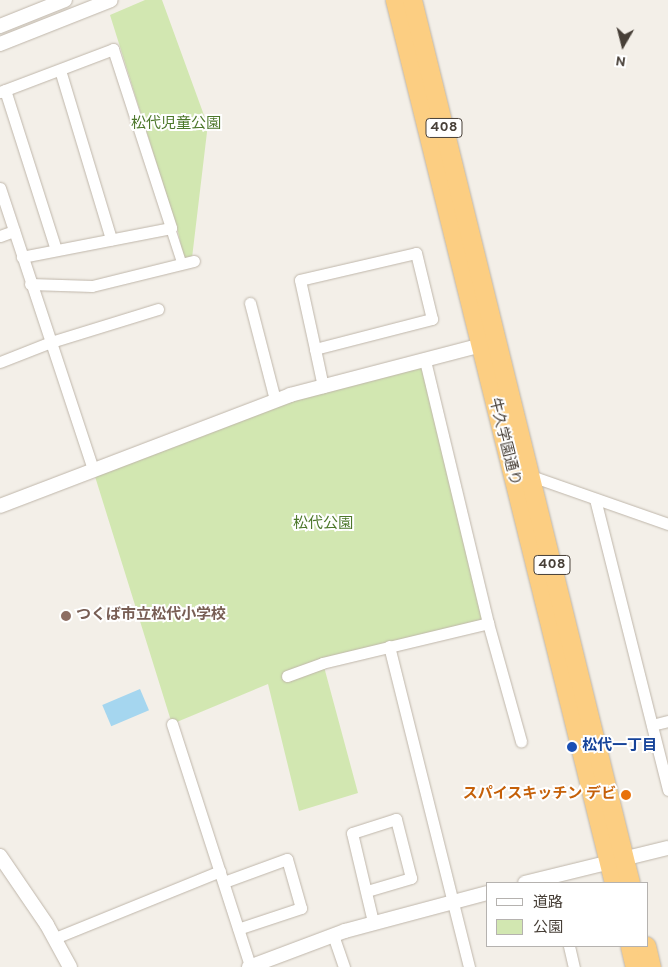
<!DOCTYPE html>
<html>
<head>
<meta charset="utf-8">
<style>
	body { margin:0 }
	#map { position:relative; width:668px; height:967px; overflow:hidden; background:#f3efe8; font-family:Overpass,"Noto Sans JP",sans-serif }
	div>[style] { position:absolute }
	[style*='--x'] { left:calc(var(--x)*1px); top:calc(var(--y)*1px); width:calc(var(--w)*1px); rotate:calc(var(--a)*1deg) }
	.green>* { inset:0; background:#d2e7b1 }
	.water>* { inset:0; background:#a5d6ef; transform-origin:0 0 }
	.roads { filter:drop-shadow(0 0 1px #bfb6aa) drop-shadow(0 0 1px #bfb6aa) }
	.pedestrian>* { height:9px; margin:-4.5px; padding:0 4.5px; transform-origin:4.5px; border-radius:4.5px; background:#fff }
	.minor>* { height:11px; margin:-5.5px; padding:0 5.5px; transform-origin:5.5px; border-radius:5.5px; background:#fff }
	.tertiary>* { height:14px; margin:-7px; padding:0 7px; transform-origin:7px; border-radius:7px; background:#fff }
	.trunk>* { height:19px; margin:-9.5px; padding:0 9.5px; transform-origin:9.5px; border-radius:9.5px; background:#fcce82 }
	.dots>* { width:14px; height:14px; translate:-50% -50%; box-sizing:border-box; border:2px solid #fff; border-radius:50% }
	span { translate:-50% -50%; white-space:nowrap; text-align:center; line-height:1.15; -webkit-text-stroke:4px #fff; paint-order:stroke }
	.shield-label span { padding:1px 4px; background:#fff; border:1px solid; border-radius:4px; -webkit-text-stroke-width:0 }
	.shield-label { font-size:14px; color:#473f37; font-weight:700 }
	.park-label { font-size:15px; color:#4d782b }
	.street-label { font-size:15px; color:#473f37 }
	.education-label { font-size:15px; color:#785e54; font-weight:700 }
	.left { translate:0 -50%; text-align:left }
	.transit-label { font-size:15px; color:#164399; font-weight:700 }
	.food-label { font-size:15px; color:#c56008; font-weight:700 }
	.right { translate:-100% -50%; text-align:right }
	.legend { position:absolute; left:486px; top:882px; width:162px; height:65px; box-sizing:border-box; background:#fff; border:1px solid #b5b2af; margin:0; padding:6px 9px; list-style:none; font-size:15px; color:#473f37 }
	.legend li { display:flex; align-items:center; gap:10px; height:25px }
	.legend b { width:25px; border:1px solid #b5b2af }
	.north { position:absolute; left:598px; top:20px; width:50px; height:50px; -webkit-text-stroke:4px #fff; paint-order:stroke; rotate:188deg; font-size:14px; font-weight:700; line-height:20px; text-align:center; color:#473f37 }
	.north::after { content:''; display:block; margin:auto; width:18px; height:22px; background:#473f37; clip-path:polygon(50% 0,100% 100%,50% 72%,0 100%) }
</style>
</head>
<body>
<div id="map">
	<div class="green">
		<div style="clip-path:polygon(145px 0,162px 0,205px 118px,207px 132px,192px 258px,184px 260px,178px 232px,110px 15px)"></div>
		<div style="clip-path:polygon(425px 361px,488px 623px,323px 663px,358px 793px,299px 811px,268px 684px,172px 724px,93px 470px,237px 413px)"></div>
	</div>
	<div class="water">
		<div style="left:140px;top:689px;width:23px;height:41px;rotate:67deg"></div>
	</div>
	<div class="roads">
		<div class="pedestrian">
			<div style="--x:170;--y:228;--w:38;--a:72"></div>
		</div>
		<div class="minor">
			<div style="--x:60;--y:70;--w:177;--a:73.2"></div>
			<div style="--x:5;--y:90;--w:168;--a:72.3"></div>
			<div style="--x:0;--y:92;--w:121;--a:-20.8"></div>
			<div style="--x:113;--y:49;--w:188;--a:72"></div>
			<div style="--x:171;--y:228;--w:152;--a:169"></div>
			<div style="--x:0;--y:188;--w:297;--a:71.7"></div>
			<div style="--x:0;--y:236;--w:15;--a:-20"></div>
			<div style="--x:30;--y:284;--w:62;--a:1.8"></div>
			<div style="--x:92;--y:286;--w:105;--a:-13.8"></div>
			<div style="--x:250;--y:303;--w:100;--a:75.5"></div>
			<div style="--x:315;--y:349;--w:121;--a:-14.4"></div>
			<div style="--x:432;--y:319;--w:68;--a:-103.6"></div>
			<div style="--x:416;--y:253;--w:119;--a:166.9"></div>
			<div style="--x:300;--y:280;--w:71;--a:77.7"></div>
			<div style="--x:315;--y:349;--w:39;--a:78"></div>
			<div style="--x:0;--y:362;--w:55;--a:-21.4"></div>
			<div style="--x:51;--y:342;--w:112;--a:-17.1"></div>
			<div style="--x:531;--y:476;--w:145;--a:19.3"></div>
			<div style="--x:595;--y:499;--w:300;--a:75.9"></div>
			<div style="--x:488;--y:623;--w:123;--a:74.4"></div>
			<div style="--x:389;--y:646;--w:331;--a:76"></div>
			<div style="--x:287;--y:676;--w:37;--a:-20"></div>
			<div style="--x:322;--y:663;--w:171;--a:-13.5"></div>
			<div style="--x:488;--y:623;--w:269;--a:-103.5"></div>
			<div style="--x:172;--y:724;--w:254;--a:72.1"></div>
			<div style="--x:652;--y:725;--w:16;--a:-14"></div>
			<div style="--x:224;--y:882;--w:67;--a:-20.1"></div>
			<div style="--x:287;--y:859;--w:51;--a:74.1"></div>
			<div style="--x:301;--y:908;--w:66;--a:161.6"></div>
			<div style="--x:367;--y:891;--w:46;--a:-16.5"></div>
			<div style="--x:411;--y:878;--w:61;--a:-104.3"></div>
			<div style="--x:396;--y:819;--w:46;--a:162.3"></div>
			<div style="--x:352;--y:833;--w:91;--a:76.7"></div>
			<div style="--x:333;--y:935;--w:34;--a:71"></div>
			<div style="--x:55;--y:938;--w:178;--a:-22.1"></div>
			<div style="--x:569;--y:946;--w:22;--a:77"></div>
		</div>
		<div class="tertiary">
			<div style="--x:0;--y:26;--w:70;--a:-21.8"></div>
			<div style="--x:0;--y:44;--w:119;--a:-21.6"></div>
			<div style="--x:0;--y:506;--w:311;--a:-20.9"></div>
			<div style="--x:290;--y:395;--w:206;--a:-14.6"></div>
			<div style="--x:0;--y:856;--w:83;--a:55.7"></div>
			<div style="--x:47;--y:925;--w:48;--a:61.3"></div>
			<div style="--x:525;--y:883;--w:147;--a:-13.8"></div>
			<div style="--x:249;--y:967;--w:103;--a:-20.6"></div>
			<div style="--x:345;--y:931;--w:147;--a:-15"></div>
		</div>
		<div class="trunk">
			<div style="--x:395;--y:0;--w:910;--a:76.07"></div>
			<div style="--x:412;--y:0;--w:910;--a:76.13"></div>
			<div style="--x:630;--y:946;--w:22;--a:77"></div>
			<div style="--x:646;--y:946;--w:22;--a:77"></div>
		</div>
	</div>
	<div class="dots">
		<div style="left:66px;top:616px;background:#8d6e63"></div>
		<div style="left:572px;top:747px;background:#1a4fb4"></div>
		<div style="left:626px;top:795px;background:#e8710a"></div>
	</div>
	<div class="shield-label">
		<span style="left:444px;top:128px">408</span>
		<span style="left:552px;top:565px">408</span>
	</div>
	<div class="park-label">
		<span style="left:176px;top:125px">松代児童公園</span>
		<span style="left:323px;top:525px">松代公園</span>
	</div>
	<div class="street-label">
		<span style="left:504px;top:442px;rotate:76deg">牛久学園通り</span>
	</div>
	<div class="education-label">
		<span class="left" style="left:76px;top:616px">つくば市立松代小学校</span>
	</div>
	<div class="transit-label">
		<span class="left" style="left:582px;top:747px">松代一丁目</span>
	</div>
	<div class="food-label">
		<span class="right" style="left:616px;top:795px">スパイスキッチン デビ</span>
	</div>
	<ul class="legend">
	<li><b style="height:6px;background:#fff"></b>道路</li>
	<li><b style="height:14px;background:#d2e7b1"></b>公園</li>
	</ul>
	<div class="north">N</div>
</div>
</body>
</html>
